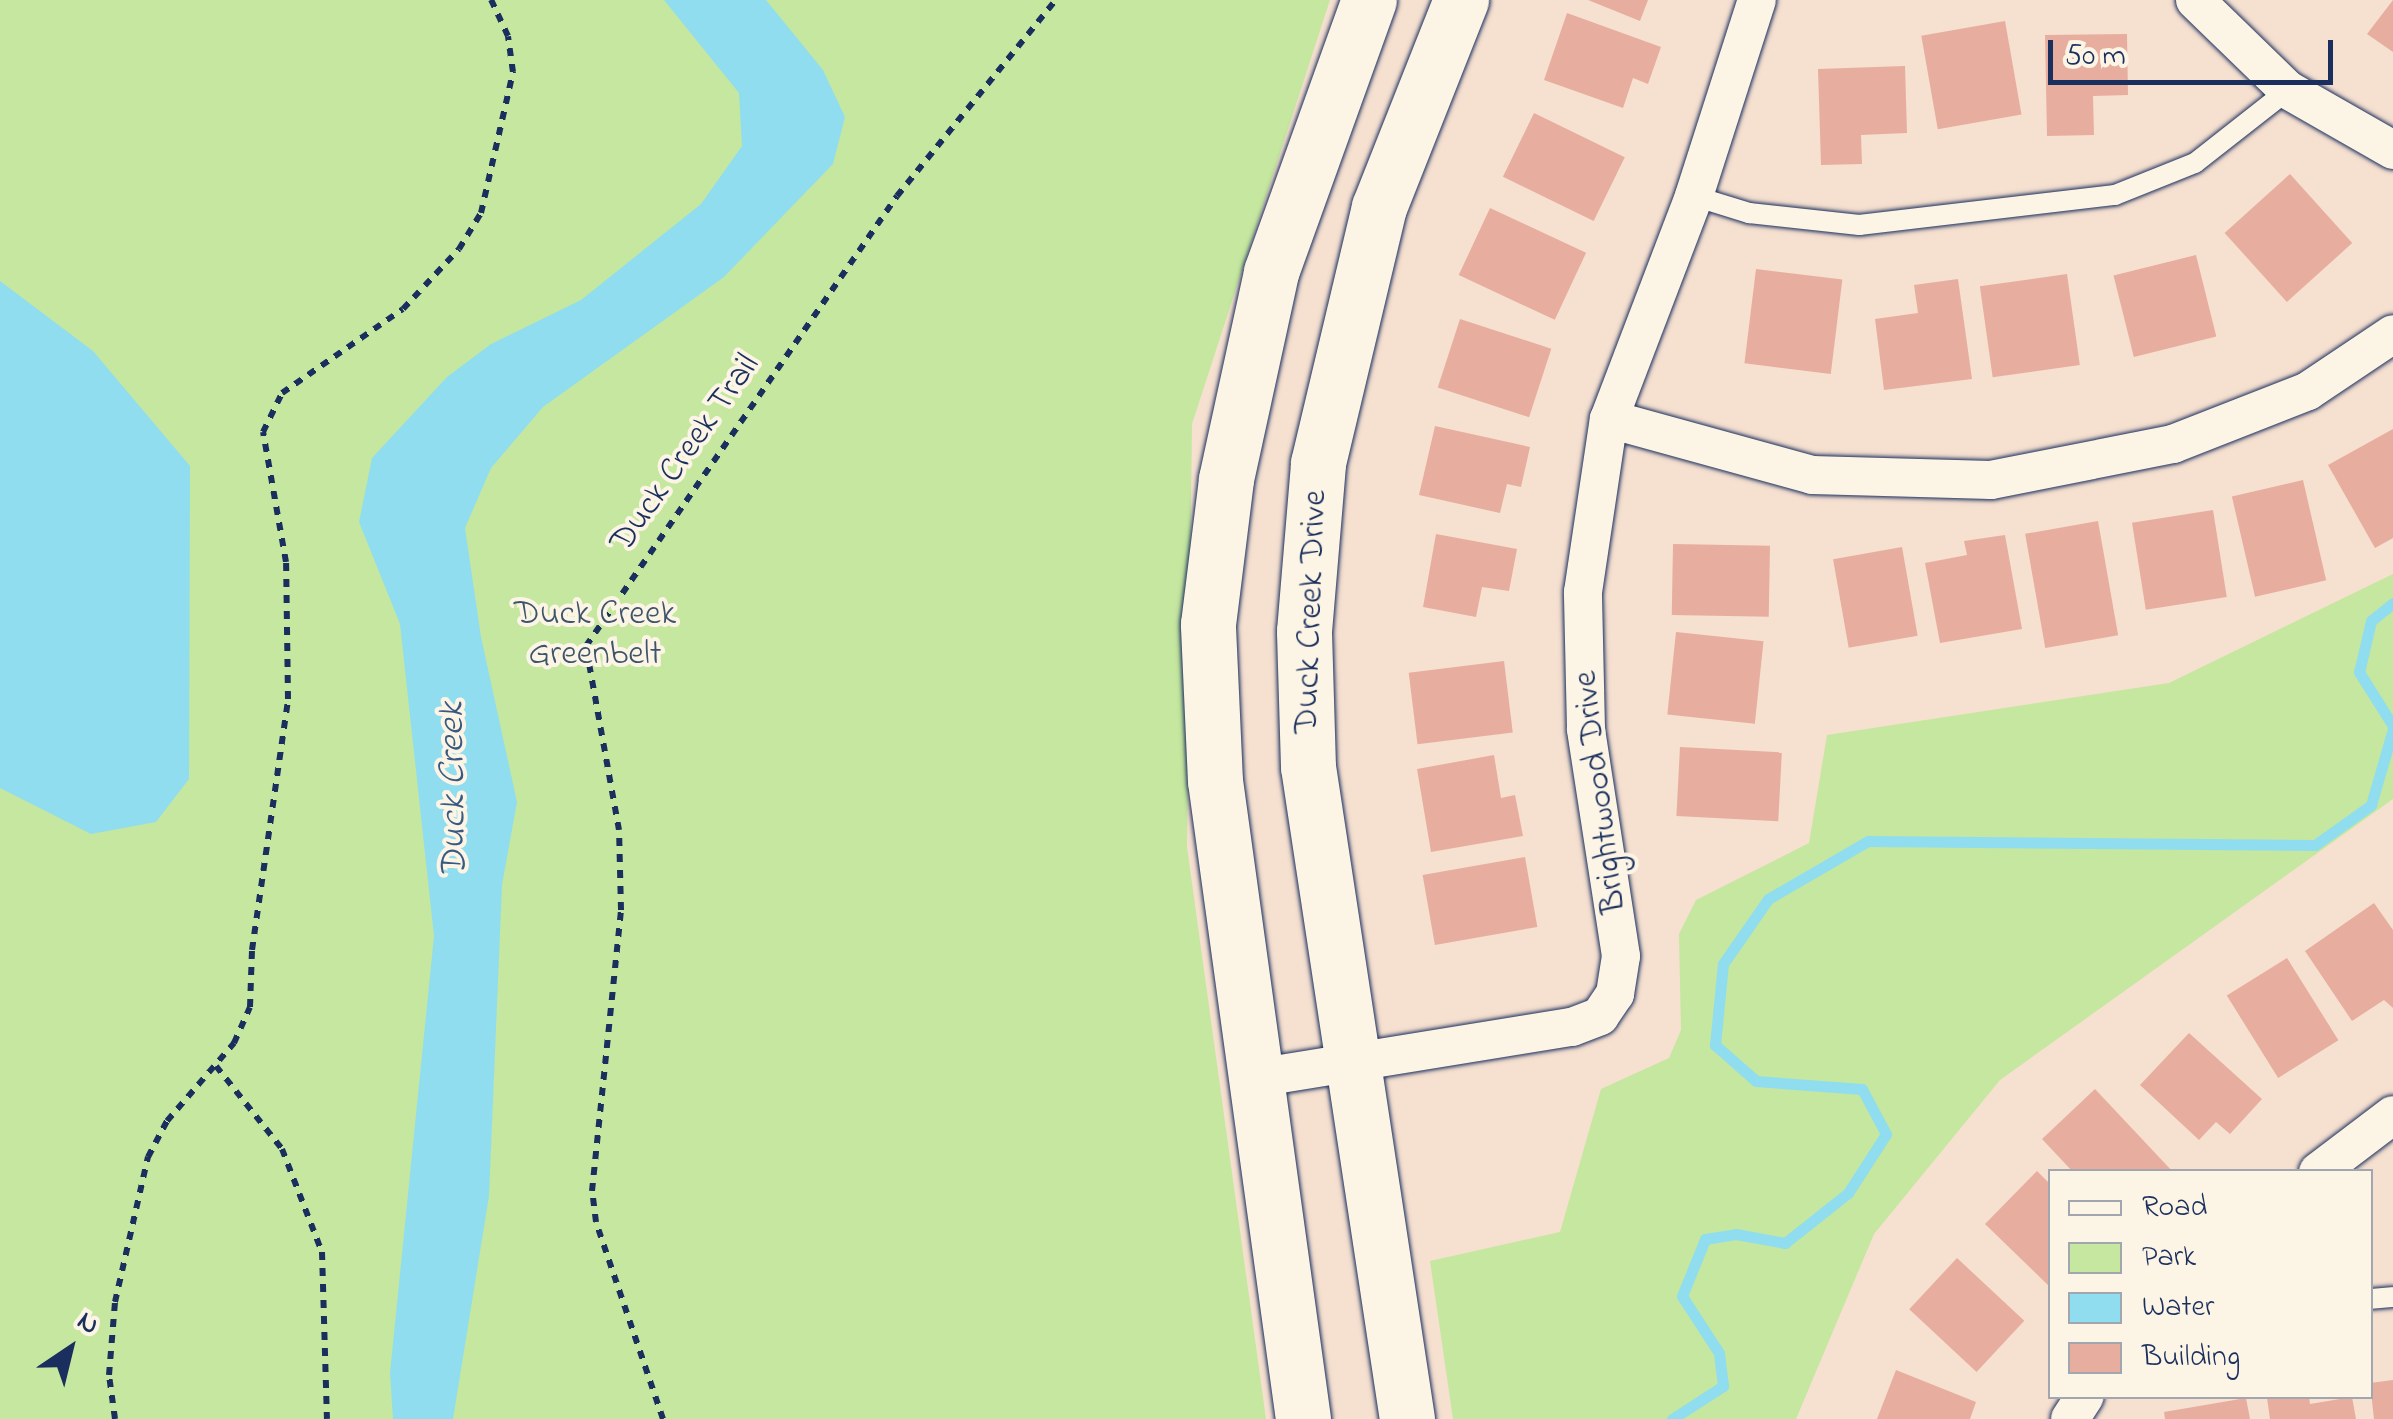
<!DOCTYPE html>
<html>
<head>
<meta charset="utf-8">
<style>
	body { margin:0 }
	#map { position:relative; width:2393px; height:1419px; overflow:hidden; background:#f6e0d0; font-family:"Indie Flower",sans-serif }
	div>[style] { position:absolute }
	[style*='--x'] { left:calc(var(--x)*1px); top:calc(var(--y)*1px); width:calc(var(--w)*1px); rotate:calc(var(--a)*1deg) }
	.green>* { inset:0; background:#c5e79f }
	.water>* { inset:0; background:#90ddef }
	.stream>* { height:11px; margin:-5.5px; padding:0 5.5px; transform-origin:5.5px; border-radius:5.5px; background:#90ddef }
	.building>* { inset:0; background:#e7ae9f; transform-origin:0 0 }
	.path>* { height:6px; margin-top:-3px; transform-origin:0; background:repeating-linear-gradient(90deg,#1b2f5e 0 8px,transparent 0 16px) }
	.roads { filter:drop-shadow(0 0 2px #1b2f5e) drop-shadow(0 0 2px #1b2f5e) }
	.lane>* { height:20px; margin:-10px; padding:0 10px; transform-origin:10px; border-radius:10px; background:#fcf5e5 }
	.street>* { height:38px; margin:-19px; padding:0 19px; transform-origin:19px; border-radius:19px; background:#fcf5e5 }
	.secondary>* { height:55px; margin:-27.5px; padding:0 27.5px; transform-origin:27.5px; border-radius:27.5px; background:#fcf5e5 }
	span { translate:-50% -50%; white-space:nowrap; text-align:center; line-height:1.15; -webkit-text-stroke:8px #fcf5e5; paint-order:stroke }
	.street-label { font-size:35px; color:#1b2f5e }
	.park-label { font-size:35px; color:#3d546b }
	.water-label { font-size:38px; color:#385a82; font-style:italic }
	.legend { position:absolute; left:2048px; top:1169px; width:325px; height:230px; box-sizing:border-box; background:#fcf5e5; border:2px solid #a2a6af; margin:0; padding:12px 18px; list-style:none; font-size:30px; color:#1b2f5e }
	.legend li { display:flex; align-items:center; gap:20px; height:50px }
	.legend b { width:50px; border:2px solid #a2a6af }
	.north { position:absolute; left:20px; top:1299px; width:100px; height:100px; -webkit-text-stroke:8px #fcf5e5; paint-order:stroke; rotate:35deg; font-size:28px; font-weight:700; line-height:40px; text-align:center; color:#1b2f5e }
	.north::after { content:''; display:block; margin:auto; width:35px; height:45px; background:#1b2f5e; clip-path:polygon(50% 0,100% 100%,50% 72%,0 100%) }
	.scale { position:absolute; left:2048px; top:40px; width:285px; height:45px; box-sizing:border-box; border:5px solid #1b2f5e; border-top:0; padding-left:12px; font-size:30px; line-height:35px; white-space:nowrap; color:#1b2f5e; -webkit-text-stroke:8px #fcf5e5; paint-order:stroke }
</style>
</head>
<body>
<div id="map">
	<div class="green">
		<div style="clip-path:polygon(0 0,1330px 0,1192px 424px,1187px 847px,1266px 1419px,0 1419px)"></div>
		<div style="clip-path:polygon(2393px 574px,2393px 799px,2000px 1080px,1874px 1234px,1796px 1419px,1453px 1419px,1430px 1261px,1560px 1232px,1601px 1089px,1669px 1058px,1681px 1030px,1679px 934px,1696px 900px,1809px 843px,1827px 735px,2169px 683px)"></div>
	</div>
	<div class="water">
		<div style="clip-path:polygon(664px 0,766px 0,823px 70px,845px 117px,833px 164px,724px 277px,543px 407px,491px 468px,465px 528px,481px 637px,517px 802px,502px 885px,489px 1196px,453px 1419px,393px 1419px,390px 1373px,434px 936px,400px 624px,359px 522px,372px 458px,447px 377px,491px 344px,581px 300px,701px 204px,742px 146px,739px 93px)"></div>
		<div style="clip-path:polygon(0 281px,93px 351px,190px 466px,189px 779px,156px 822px,91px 834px,0 788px)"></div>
	</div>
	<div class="stream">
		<div style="--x:2393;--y:603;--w:28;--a:141"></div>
		<div style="--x:2371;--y:621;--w:52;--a:103.2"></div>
		<div style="--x:2359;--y:672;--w:64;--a:57.8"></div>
		<div style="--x:1672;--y:1419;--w:61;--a:-32.9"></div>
		<div style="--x:1723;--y:1386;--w:33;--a:-97"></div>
		<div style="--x:1719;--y:1353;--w:68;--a:-123"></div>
		<div style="--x:1682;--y:1296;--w:61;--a:-68"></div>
		<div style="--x:1705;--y:1239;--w:31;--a:-9"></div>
		<div style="--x:1736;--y:1234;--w:50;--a:10.4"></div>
		<div style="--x:1785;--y:1243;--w:80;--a:-38.4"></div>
		<div style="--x:1848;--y:1193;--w:70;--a:-57.2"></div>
		<div style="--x:1886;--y:1134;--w:51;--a:-118.1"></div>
		<div style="--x:1862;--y:1089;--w:106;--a:-175.7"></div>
		<div style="--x:1756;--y:1081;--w:55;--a:-138.7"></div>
		<div style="--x:1715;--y:1045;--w:81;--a:-84.4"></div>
		<div style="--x:1723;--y:964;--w:79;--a:-55.3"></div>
		<div style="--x:1768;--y:899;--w:116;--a:-30.1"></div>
		<div style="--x:1868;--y:841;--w:447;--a:0.5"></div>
		<div style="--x:2315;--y:845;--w:69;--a:-35.5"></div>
		<div style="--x:2371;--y:805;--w:79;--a:-73.9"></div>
	</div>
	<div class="building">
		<div style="clip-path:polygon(1588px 0,1648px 0,1640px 21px)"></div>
		<div style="clip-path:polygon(2393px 0,2393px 52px,2367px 34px)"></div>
		<div style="clip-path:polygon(1567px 13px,1661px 47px,1648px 84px,1633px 78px,1623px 108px,1544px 80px)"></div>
		<div style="left:2005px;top:21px;width:95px;height:85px;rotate:80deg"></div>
		<div style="clip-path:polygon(2127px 34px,2128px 95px,2093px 96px,2094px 135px,2047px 136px,2045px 35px)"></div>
		<div style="clip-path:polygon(1905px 66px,1907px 133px,1861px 135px,1862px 164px,1821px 165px,1818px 69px)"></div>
		<div style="left:1534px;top:113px;width:101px;height:71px;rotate:26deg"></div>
		<div style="left:2290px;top:174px;width:93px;height:88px;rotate:48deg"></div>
		<div style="left:1490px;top:208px;width:106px;height:74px;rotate:25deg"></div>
		<div style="left:2196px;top:255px;width:84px;height:85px;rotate:76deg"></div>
		<div style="left:1756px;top:269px;width:87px;height:95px;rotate:7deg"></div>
		<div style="left:2067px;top:274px;width:92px;height:88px;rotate:82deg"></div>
		<div style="clip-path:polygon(1958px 279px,1972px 379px,1884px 390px,1875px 319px,1918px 313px,1914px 285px)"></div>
		<div style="left:1460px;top:319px;width:96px;height:72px;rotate:18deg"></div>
		<div style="clip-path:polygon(1435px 426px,1530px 447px,1521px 487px,1507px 484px,1500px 513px,1419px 495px)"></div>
		<div style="clip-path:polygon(2393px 429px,2393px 538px,2375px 548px,2328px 465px)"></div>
		<div style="left:2303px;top:480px;width:103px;height:73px;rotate:77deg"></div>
		<div style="left:2213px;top:510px;width:88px;height:82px;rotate:81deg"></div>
		<div style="left:2098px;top:521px;width:116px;height:74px;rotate:80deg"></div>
		<div style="clip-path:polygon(1436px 534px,1517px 549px,1509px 591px,1482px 587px,1476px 617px,1423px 607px)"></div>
		<div style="clip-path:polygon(2005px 535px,2022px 629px,1940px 643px,1925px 563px,1967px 555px,1964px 541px)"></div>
		<div style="left:1673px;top:544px;width:97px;height:71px;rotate:1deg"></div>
		<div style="left:1902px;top:547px;width:90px;height:70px;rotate:80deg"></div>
		<div style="left:1676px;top:632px;width:88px;height:83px;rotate:6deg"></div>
		<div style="left:1504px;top:661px;width:72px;height:96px;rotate:83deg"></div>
		<div style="left:1680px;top:747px;width:102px;height:69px;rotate:3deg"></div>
		<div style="clip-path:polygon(1494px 755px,1501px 798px,1515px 795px,1523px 836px,1431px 852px,1417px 769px)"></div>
		<div style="left:1525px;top:857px;width:71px;height:104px;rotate:80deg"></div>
		<div style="clip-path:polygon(2374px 903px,2393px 930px,2393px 1008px,2384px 1000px,2352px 1021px,2305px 951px)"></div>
		<div style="left:2287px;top:958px;width:97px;height:71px;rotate:58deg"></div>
		<div style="clip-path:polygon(2189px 1033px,2262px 1099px,2230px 1134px,2216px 1122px,2199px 1140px,2140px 1085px)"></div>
		<div style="clip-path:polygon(2095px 1089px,2173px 1172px,2073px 1172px,2042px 1139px)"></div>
		<div style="clip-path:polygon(2037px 1171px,2050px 1184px,2050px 1287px,1985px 1224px)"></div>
		<div style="left:1957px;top:1258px;width:92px;height:70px;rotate:43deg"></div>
		<div style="clip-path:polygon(1896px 1370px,1976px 1402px,1970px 1419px,1877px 1419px)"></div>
		<div style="clip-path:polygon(2393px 1380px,2393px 1419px,2374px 1419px,2370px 1383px)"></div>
		<div style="clip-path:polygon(2309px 1396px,2310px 1404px,2352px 1397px,2356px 1419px,2270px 1419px,2267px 1398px)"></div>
		<div style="clip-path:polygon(2246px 1398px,2250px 1419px,2165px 1419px,2164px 1412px)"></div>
	</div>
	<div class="path">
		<div style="--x:216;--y:1066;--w:106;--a:51.5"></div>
		<div style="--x:282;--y:1149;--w:110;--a:68.8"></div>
		<div style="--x:322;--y:1252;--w:167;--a:88.3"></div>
		<div style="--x:115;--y:1419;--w:44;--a:-97.8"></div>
		<div style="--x:109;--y:1375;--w:73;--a:-85.3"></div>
		<div style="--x:115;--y:1302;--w:149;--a:-77.2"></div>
		<div style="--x:148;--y:1157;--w:41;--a:-62.2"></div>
		<div style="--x:167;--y:1121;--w:103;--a:-49.3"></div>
		<div style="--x:234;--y:1043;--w:39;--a:-66"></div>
		<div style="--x:250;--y:1007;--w:57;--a:-88"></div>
		<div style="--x:252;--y:950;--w:254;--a:-81.8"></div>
		<div style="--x:288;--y:699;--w:137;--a:-90.8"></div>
		<div style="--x:286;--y:562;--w:132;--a:-100"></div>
		<div style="--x:263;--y:432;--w:43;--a:-64"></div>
		<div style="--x:282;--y:393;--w:147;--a:-34.8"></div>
		<div style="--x:403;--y:309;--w:82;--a:-47"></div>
		<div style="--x:459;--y:249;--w:42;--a:-58.6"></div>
		<div style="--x:481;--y:213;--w:145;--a:-77.2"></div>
		<div style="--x:513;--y:72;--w:36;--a:-98"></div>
		<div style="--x:508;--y:36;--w:40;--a:-115"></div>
		<div style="--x:663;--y:1419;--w:208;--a:-108.8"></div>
		<div style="--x:596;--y:1222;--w:31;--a:-97"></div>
		<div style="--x:592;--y:1191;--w:282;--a:-84.1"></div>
		<div style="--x:621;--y:910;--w:80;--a:-91.4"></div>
		<div style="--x:619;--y:830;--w:187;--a:-100.2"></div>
		<div style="--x:586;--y:646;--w:547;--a:-55.35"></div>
		<div style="--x:897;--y:196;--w:252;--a:-51"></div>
	</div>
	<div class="roads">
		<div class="lane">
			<div style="--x:1694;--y:196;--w:58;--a:17.2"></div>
			<div style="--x:1749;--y:213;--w:111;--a:6.2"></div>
			<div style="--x:1859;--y:225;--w:258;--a:-6.7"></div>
			<div style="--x:2115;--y:195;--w:86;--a:-21.8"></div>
			<div style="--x:2195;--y:163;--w:118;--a:-38.1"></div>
			<div style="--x:2370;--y:1299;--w:23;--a:-5"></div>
		</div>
		<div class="street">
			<div style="--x:2195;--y:0;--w:129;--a:44.1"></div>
			<div style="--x:2288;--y:90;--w:121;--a:29.7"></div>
			<div style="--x:1609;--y:419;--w:211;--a:15.4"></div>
			<div style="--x:1812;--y:475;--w:179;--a:1.6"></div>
			<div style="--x:1991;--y:480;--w:186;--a:-11.2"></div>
			<div style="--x:2173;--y:444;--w:145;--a:-21.4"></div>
			<div style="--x:2308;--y:391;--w:102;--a:-33.8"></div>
			<div style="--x:1256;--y:1078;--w:320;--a:-9.2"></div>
			<div style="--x:1572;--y:1027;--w:30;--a:-21"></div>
			<div style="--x:1600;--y:1016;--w:27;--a:-56"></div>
			<div style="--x:1615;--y:994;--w:38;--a:-81"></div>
			<div style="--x:1621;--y:956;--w:230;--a:-98.8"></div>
			<div style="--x:1586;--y:729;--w:137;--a:-91.3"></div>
			<div style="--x:1583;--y:592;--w:175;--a:-81.5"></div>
			<div style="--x:1609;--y:419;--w:239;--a:-69.1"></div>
			<div style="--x:1694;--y:196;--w:206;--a:-72.2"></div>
			<div style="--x:2318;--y:1172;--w:94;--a:-37.2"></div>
			<div style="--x:2070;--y:1419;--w:27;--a:-57"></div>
		</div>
		<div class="secondary">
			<div style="--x:1303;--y:1419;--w:644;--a:-97.85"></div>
			<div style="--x:1215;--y:781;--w:157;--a:-92.6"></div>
			<div style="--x:1208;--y:624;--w:146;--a:-82.9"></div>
			<div style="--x:1226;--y:479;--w:212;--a:-77.7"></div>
			<div style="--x:1271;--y:272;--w:289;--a:-70.2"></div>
			<div style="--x:1407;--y:1419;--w:659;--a:-98.63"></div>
			<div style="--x:1308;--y:767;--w:136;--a:-91.7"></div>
			<div style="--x:1304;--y:631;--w:169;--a:-85.2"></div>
			<div style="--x:1318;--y:463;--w:263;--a:-76.6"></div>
			<div style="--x:1379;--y:207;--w:223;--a:-68.4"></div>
		</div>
	</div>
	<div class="street-label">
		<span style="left:686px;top:454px;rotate:-55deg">Duck Creek Trail</span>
		<span style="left:1312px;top:612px;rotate:-88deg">Duck Creek Drive</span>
		<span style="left:1601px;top:792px;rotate:-97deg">Brightwood Drive</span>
	</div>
	<div class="park-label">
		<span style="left:595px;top:635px">Duck Creek<br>Greenbelt</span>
	</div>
	<div class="water-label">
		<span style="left:455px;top:790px;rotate:-91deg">Duck Creek</span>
	</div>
	<ul class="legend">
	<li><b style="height:12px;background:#fcf5e5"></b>Road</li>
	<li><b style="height:28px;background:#c5e79f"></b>Park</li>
	<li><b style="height:28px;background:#90ddef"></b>Water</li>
	<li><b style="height:28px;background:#e7ae9f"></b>Building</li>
	</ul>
	<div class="north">N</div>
	<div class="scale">50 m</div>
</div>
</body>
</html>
